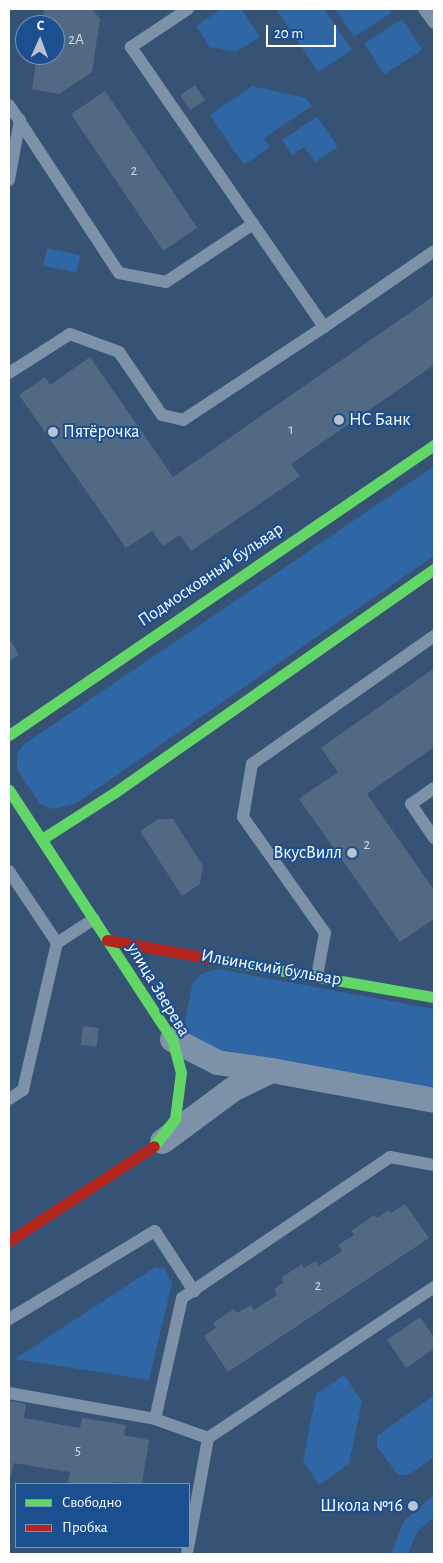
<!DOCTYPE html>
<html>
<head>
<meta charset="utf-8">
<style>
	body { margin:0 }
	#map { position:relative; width:443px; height:1563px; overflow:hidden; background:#365274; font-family:"Alegreya Sans",sans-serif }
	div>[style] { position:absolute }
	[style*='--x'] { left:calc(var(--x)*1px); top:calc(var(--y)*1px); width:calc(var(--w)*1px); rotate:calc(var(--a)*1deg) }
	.green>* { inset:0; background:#2f66a5; transform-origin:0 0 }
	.building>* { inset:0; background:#526984; transform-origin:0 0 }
	.lane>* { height:12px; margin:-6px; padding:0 6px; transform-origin:6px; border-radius:6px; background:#7d92a8 }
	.street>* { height:25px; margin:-12.5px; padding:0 12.5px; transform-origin:12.5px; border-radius:12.5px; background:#7d92a8 }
	.fast>* { height:11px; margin:-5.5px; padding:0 5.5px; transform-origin:5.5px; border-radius:5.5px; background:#63d668 }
	.jam>* { height:11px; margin:-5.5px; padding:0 5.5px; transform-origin:5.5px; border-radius:5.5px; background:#b3261e }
	.dots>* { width:14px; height:14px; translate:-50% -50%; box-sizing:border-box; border:2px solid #1b4f8f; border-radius:50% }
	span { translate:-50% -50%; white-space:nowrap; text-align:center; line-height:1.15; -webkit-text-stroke:4px #1b4f8f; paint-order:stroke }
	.number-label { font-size:15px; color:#d4dae0 }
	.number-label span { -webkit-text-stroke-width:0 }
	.poi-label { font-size:18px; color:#fff }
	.left { translate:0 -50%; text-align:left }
	.right { translate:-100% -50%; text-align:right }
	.street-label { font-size:18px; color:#fff }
	.frame { position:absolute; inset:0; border:10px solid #fff; pointer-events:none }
	.legend { position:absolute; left:15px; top:1483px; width:175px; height:65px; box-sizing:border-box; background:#1b4f8f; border:1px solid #7695bc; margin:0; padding:6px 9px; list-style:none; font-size:15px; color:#fff }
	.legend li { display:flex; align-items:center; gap:10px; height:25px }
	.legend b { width:25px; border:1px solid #7695bc }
	.north { position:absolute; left:15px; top:15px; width:50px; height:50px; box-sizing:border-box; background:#1b4f8f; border:1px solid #7695bc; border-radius:50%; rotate:2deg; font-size:14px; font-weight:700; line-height:20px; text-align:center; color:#fff }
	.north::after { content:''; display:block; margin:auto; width:18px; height:22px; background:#b9c2ce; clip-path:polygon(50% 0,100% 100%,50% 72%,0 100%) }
	.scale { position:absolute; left:266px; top:25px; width:70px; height:22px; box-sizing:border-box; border:2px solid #fff; border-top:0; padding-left:6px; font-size:15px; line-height:18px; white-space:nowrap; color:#fff; -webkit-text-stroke:4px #1b4f8f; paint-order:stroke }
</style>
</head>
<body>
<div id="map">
	<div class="green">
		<div style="clip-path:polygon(221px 9px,241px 9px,260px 37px,236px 52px,210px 47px,196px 26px)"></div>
		<div style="clip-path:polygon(276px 9px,324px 9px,352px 50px,318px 72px)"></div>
		<div style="clip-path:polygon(335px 9px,389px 9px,391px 13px,354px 37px)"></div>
		<div style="left:402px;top:19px;width:37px;height:45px;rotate:57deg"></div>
		<div style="clip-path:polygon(252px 86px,306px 98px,312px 106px,264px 138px,270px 147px,244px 165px,210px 115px)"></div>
		<div style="clip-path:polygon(317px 117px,338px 147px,315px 162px,304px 147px,292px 155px,282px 140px)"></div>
		<div style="left:47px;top:248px;width:34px;height:18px;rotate:12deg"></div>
		<div style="clip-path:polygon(434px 466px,434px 556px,75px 804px,52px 809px,40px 804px,17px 769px,17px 754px,23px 745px)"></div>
		<div style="clip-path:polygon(218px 969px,434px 1009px,434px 1089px,208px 1047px,191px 1038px,185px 1022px,192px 985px,202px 973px)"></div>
		<div style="clip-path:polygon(155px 1267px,164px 1268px,172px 1283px,149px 1380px,15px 1359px)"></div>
		<div style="clip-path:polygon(344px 1375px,362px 1401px,349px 1464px,319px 1485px,303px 1461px,316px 1394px)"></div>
		<div style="clip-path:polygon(434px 1395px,434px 1457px,409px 1475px,398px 1475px,377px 1447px,377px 1436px)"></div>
		<div style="clip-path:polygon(434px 1495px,434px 1517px,417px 1532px,408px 1554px,391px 1554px,404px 1521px)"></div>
	</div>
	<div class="building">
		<div style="clip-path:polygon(44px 9px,92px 9px,100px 19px,92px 72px,59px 94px,32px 89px,37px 55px,55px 55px,55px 25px,42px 25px)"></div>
		<div style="left:195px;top:85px;width:18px;height:18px;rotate:56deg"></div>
		<div style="left:105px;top:91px;width:165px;height:41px;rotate:56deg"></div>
		<div style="clip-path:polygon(434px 296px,434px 365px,291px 464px,300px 476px,191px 551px,180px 535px,163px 546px,152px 531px,126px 548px,19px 395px,45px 377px,50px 385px,90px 357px,173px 477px)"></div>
		<div style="clip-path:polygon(9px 638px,19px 655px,9px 661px)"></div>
		<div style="clip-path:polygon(434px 668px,434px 747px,367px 794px,434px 890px,434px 919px,400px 942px,299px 799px,338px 772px,321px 748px)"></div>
		<div style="clip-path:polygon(158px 819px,173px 819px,203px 866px,200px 884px,182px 896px,140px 831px)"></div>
		<div style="left:83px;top:1026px;width:16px;height:19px;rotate:7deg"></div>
		<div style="clip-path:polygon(405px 1204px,429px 1238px,228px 1372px,204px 1336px,216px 1328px,213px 1323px,234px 1309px,237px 1313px,251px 1305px,254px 1310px,277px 1295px,274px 1289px,284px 1282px,281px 1278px,302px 1264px,304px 1268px,316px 1261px,319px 1266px,342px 1251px,338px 1245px,354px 1235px,351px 1231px,374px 1215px,377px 1218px,389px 1210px,391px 1213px)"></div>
		<div style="clip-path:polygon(420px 1317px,434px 1337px,434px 1349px,406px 1368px,387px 1340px)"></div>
		<div style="clip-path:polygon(9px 1401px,26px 1404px,24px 1418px,80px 1428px,82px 1418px,126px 1425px,124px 1435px,149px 1440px,142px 1484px,113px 1482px,112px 1484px,68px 1484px,70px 1472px,14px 1463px,11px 1476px,9px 1475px)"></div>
	</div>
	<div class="lane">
		<div style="--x:188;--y:9;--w:69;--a:146.3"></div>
		<div style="--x:131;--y:47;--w:340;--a:55.4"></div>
		<div style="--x:324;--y:327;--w:134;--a:-34.6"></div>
		<div style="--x:424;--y:9;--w:17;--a:54"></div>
		<div style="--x:9;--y:105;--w:201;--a:56.8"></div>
		<div style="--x:119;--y:273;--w:48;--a:10.8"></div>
		<div style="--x:166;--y:282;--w:105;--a:-33.7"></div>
		<div style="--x:9;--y:180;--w:61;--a:-79.6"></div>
		<div style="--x:9;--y:373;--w:72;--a:-32.6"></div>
		<div style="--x:70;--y:334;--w:52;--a:20.2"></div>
		<div style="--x:119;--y:352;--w:76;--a:55.7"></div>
		<div style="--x:162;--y:415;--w:22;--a:13"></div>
		<div style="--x:183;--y:420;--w:169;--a:-33.4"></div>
		<div style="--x:434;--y:788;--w:28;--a:145"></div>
		<div style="--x:411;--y:804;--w:41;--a:55.9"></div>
		<div style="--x:9;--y:871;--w:87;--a:56.3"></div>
		<div style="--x:317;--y:976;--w:44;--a:-79.5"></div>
		<div style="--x:325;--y:933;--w:142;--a:-125.3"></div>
		<div style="--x:243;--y:817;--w:54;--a:-80.4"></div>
		<div style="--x:252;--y:764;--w:223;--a:-35.1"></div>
		<div style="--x:9;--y:1099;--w:17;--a:-33"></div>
		<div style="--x:23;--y:1090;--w:151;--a:-77"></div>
		<div style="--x:57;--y:943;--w:44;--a:-33"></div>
		<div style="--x:9;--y:1319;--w:170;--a:-31.1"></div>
		<div style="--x:155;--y:1231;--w:72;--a:57"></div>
		<div style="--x:9;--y:1393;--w:148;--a:10.1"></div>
		<div style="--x:208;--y:1438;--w:56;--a:-160.3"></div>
		<div style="--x:155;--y:1419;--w:124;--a:-77.4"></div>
		<div style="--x:182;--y:1298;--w:251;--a:-34.1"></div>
		<div style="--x:390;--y:1157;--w:45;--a:10.3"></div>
		<div style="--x:189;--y:1543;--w:107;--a:-79.7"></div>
		<div style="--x:208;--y:1438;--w:272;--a:-33.7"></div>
		<div style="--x:187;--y:1554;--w:7;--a:-82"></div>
	</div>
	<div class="street">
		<div style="--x:172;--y:1039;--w:51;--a:27.1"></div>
		<div style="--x:217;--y:1062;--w:55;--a:8.4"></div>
		<div style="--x:162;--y:1141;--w:87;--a:-36.6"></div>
		<div style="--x:232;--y:1089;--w:43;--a:-26"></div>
		<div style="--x:271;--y:1070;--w:166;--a:10.4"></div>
	</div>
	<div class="fast">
		<div style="--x:9;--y:735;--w:515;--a:-34.31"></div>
		<div style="--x:9;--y:790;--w:298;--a:56.8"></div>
		<div style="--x:172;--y:1039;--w:34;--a:75"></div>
		<div style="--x:181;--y:1072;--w:47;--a:97.3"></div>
		<div style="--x:175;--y:1119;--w:34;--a:128"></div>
		<div style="--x:42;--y:839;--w:85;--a:-32.6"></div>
		<div style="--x:114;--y:793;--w:391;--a:-35"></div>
		<div style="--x:221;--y:960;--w:216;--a:9.9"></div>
	</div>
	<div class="jam">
		<div style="--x:107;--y:940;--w:116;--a:10"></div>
		<div style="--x:9;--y:1241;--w:173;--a:-33.2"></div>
	</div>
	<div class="dots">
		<div style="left:339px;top:420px;background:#b9c2ce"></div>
		<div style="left:53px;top:432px;background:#b9c2ce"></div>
		<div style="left:352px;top:853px;background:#b9c2ce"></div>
		<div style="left:413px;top:1506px;background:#b9c2ce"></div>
	</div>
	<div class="number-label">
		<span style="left:76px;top:40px">2А</span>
		<span style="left:134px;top:171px">2</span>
		<span style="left:291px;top:430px">1</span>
		<span style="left:367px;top:845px">2</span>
		<span style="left:318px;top:1286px">2</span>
		<span style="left:78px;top:1451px">5</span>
	</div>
	<div class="poi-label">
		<span class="left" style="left:349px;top:420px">НС Банк</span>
		<span class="left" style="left:63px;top:432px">Пятёрочка</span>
		<span class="right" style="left:342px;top:853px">ВкусВилл</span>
		<span class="right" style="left:403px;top:1506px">Школа №16</span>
	</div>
	<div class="street-label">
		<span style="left:211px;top:575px;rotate:-34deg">Подмосковный бульвар</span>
		<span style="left:271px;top:968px;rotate:10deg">Ильинский бульвар</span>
		<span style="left:158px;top:990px;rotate:59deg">улица Зверева</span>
	</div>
	<div class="frame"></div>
	<ul class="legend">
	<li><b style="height:6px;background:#63d668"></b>Свободно</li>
	<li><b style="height:6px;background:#b3261e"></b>Пробка</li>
	</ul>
	<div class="north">С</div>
	<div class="scale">20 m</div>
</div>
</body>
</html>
